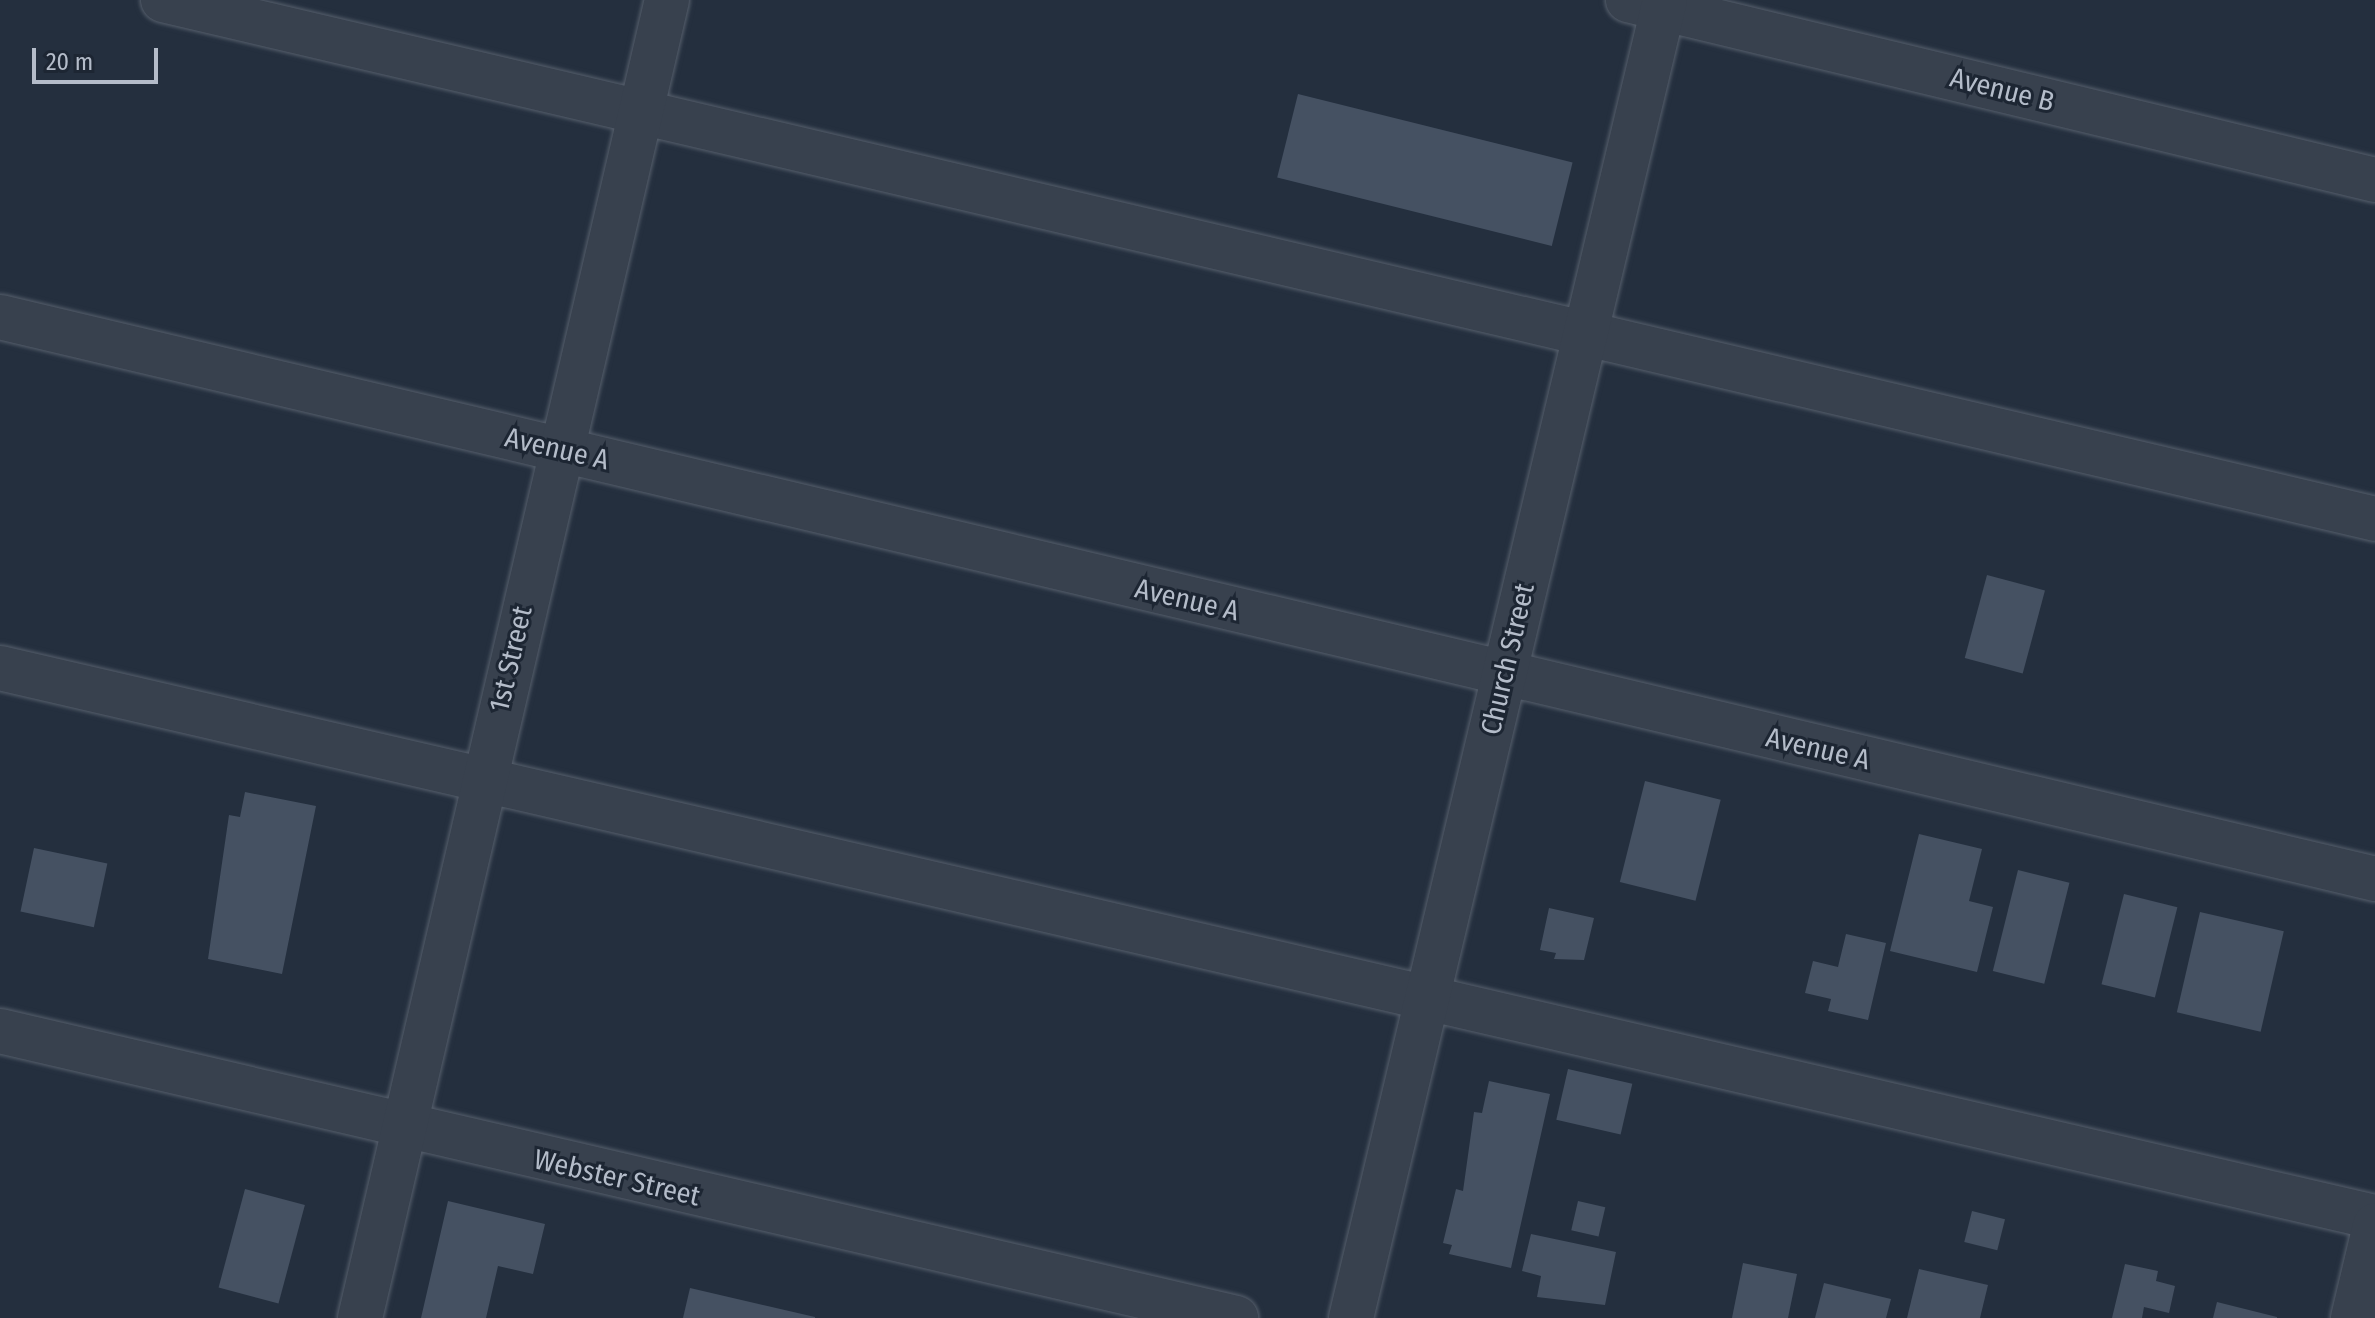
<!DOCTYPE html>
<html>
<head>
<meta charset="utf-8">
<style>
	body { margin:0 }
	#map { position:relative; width:2375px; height:1318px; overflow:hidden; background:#242f3e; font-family:"Fira Sans Condensed",sans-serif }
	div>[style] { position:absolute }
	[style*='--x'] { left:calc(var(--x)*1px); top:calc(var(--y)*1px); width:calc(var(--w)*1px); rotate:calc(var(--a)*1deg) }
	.building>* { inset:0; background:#455162; transform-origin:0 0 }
	.roads { filter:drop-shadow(0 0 2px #565f6c) drop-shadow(0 0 2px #565f6c) }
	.minor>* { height:44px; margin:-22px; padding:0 22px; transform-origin:22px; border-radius:22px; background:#38414e }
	span { translate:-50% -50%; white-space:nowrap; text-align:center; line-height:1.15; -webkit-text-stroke:6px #1d2633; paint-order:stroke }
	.street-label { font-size:28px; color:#b4bcc9 }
	.scale { position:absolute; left:32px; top:48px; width:126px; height:36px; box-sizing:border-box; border:4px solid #b4bcc9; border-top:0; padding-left:10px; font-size:24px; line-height:28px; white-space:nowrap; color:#b4bcc9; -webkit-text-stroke:6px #1d2633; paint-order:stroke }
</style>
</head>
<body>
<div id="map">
	<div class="building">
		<div style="left:1298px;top:94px;width:283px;height:86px;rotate:14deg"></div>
		<div style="left:1987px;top:575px;width:60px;height:86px;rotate:15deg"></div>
		<div style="left:1645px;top:781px;width:78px;height:104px;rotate:14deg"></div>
		<div style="clip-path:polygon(245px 792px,316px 806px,282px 974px,208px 959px,229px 815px,240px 817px)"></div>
		<div style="clip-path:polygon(1919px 834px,1982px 849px,1969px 901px,1993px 907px,1977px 972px,1890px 951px)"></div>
		<div style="left:34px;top:848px;width:75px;height:65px;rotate:12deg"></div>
		<div style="left:2018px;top:870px;width:53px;height:104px;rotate:14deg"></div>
		<div style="left:2124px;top:894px;width:55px;height:93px;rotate:14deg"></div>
		<div style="clip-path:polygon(1549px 908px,1594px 918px,1584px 960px,1554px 959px,1556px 953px,1540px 950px)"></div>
		<div style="left:2200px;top:912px;width:86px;height:103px;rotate:13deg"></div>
		<div style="clip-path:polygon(1846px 934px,1886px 943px,1868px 1020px,1828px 1011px,1831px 999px,1805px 993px,1813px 961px,1838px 967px)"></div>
		<div style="left:1568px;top:1069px;width:66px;height:52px;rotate:13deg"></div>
		<div style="clip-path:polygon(1489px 1081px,1550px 1094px,1511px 1268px,1449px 1254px,1452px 1245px,1443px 1243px,1456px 1189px,1463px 1191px,1474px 1112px,1482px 1113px)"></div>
		<div style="left:245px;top:1189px;width:62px;height:102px;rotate:15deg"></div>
		<div style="clip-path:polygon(448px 1201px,545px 1224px,533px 1274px,498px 1266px,486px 1318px,421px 1318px)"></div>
		<div style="left:1578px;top:1201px;width:28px;height:30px;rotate:13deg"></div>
		<div style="left:1972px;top:1211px;width:34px;height:32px;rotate:14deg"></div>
		<div style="clip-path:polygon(1531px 1234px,1616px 1252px,1605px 1305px,1537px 1297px,1541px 1276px,1522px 1271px)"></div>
		<div style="clip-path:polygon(1743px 1263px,1797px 1274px,1788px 1318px,1732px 1318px)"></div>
		<div style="clip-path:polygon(2125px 1264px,2158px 1271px,2156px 1281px,2175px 1286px,2169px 1313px,2144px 1307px,2142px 1318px,2112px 1318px)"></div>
		<div style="clip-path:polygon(1919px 1269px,1988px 1285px,1980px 1318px,1907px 1318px)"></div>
		<div style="clip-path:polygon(1824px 1283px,1891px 1299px,1886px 1318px,1815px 1318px)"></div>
		<div style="clip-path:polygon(690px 1288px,815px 1317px,815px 1318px,683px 1318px)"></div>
		<div style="clip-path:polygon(2217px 1302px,2277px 1317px,2277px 1318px,2213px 1318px)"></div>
	</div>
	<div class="roads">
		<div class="minor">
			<div style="--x:163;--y:0;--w:2272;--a:13.2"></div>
			<div style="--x:1628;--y:0;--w:768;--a:13.55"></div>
			<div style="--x:0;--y:317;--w:2441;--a:13.31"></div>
			<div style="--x:0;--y:668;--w:2438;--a:13.02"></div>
			<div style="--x:0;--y:1031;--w:1269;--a:13.07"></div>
			<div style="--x:360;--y:1318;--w:1353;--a:-76.89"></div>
			<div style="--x:1351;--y:1318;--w:1355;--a:-76.6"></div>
			<div style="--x:2353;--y:1318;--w:95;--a:-76.6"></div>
		</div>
	</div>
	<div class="street-label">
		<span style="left:2002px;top:90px;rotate:14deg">Avenue B</span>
		<span style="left:557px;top:449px;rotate:13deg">Avenue A</span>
		<span style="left:1187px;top:600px;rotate:13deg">Avenue A</span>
		<span style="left:511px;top:659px;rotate:-77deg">1st Street</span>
		<span style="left:1508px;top:659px;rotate:-77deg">Church Street</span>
		<span style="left:1818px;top:749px;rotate:13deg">Avenue A</span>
		<span style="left:617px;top:1178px;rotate:13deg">Webster Street</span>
	</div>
	<div class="scale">20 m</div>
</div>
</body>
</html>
